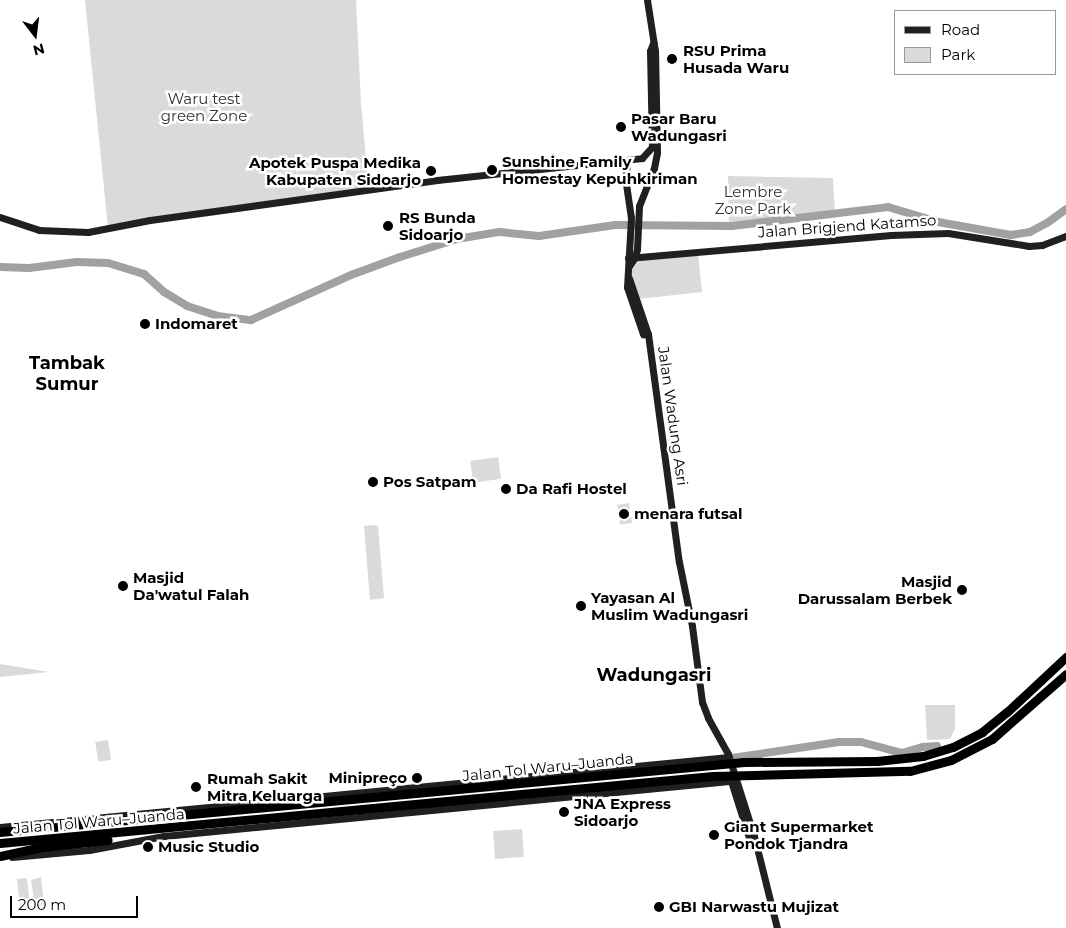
<!DOCTYPE html>
<html>
<head>
<meta charset="utf-8">
<style>
	body { margin:0 }
	#map { position:relative; width:1066px; height:928px; overflow:hidden; background:#fff; font-family:Montserrat,sans-serif }
	div>[style] { position:absolute }
	[style*='--x'] { left:calc(var(--x)*1px); top:calc(var(--y)*1px); width:calc(var(--w)*1px); rotate:calc(var(--a)*1deg) }
	.green>* { inset:0; background:#dadada; transform-origin:0 0 }
	.river>* { height:8px; margin:-4px; padding:0 4px; transform-origin:4px; border-radius:4px; background:#a1a1a1 }
	.secondary>* { height:7px; margin:-3.5px; padding:0 3.5px; transform-origin:3.5px; border-radius:3.5px; background:#202020 }
	.highway>* { height:9px; margin:-4.5px; padding:0 4.5px; transform-origin:4.5px; border-radius:4.5px; background:#000 }
	.dots>* { width:14px; height:14px; translate:-50% -50%; box-sizing:border-box; border:2px solid #fff; border-radius:50% }
	span { translate:-50% -50%; white-space:nowrap; text-align:center; line-height:1.15; -webkit-text-stroke:5px #fff; paint-order:stroke }
	.poi-label { font-size:15px; color:#000; font-weight:700 }
	.left { translate:0 -50%; text-align:left }
	.right { translate:-100% -50%; text-align:right }
	.park-label { font-size:15px; color:#313131 }
	.street-label { font-size:15px; color:#000 }
	.quarter-label { font-size:18px; color:#000; font-weight:700 }
	.legend { position:absolute; left:894px; top:10px; width:162px; height:65px; box-sizing:border-box; background:#fff; border:1px solid #999; margin:0; padding:6px 9px; list-style:none; font-size:15px; color:#000 }
	.legend li { display:flex; align-items:center; gap:10px; height:25px }
	.legend b { width:25px; border:1px solid #999 }
	.north { position:absolute; left:10px; top:10px; width:50px; height:50px; -webkit-text-stroke:4px #fff; paint-order:stroke; rotate:165deg; font-size:14px; font-weight:700; line-height:20px; text-align:center; color:#000 }
	.north::after { content:''; display:block; margin:auto; width:18px; height:22px; background:#000; clip-path:polygon(50% 0,100% 100%,50% 72%,0 100%) }
	.scale { position:absolute; left:10px; top:896px; width:128px; height:22px; box-sizing:border-box; border:2px solid #000; border-top:0; padding-left:6px; font-size:15px; line-height:18px; white-space:nowrap; color:#000; -webkit-text-stroke:4px #fff; paint-order:stroke }
</style>
</head>
<body>
<div id="map">
	<div class="green">
		<div style="clip-path:polygon(85px 0,356px 0,361px 104px,369px 190px,108px 228px)"></div>
		<div style="clip-path:polygon(728px 176px,833px 178px,835px 213px,729px 226px)"></div>
		<div style="clip-path:polygon(698px 254px,702px 292px,638px 299px,630px 283px,631px 267px,635px 259px)"></div>
		<div style="left:498px;top:457px;width:22px;height:28px;rotate:82deg"></div>
		<div style="left:629px;top:503px;width:20px;height:12px;rotate:81deg"></div>
		<div style="clip-path:polygon(371px 525px,378px 526px,384px 598px,370px 600px,364px 526px)"></div>
		<div style="clip-path:polygon(0 664px,49px 672px,0 677px)"></div>
		<div style="clip-path:polygon(925px 705px,955px 705px,955px 729px,950px 739px,927px 740px)"></div>
		<div style="left:108px;top:740px;width:20px;height:13px;rotate:81deg"></div>
		<div style="left:522px;top:829px;width:28px;height:29px;rotate:86deg"></div>
		<div style="clip-path:polygon(41px 877px,44px 905px,35px 906px,31px 880px)"></div>
		<div style="clip-path:polygon(25px 878px,27px 879px,30px 905px,20px 908px,17px 879px)"></div>
	</div>
	<div class="river">
		<div style="--x:0;--y:267;--w:29;--a:2"></div>
		<div style="--x:29;--y:268;--w:48;--a:-7.1"></div>
		<div style="--x:77;--y:262;--w:31;--a:2"></div>
		<div style="--x:108;--y:263;--w:38;--a:17"></div>
		<div style="--x:144;--y:274;--w:27;--a:42"></div>
		<div style="--x:164;--y:292;--w:27;--a:31"></div>
		<div style="--x:187;--y:306;--w:32;--a:18"></div>
		<div style="--x:217;--y:316;--w:34;--a:7"></div>
		<div style="--x:251;--y:320;--w:110;--a:-24.2"></div>
		<div style="--x:351;--y:275;--w:52;--a:-20.2"></div>
		<div style="--x:400;--y:257;--w:60;--a:-17.5"></div>
		<div style="--x:457;--y:239;--w:43;--a:-9.5"></div>
		<div style="--x:499;--y:232;--w:40;--a:5.7"></div>
		<div style="--x:539;--y:236;--w:77;--a:-8.2"></div>
		<div style="--x:615;--y:225;--w:117;--a:0.5"></div>
		<div style="--x:732;--y:226;--w:157;--a:-6.9"></div>
		<div style="--x:888;--y:207;--w:52;--a:16.7"></div>
		<div style="--x:938;--y:222;--w:74;--a:10.1"></div>
		<div style="--x:1011;--y:235;--w:19;--a:-9"></div>
		<div style="--x:1030;--y:232;--w:19;--a:-28"></div>
		<div style="--x:1047;--y:223;--w:24;--a:-36"></div>
		<div style="--x:732;--y:758;--w:108;--a:-8.5"></div>
		<div style="--x:839;--y:742;--w:22;--a:0"></div>
		<div style="--x:861;--y:742;--w:42;--a:15"></div>
		<div style="--x:902;--y:753;--w:22;--a:-16"></div>
		<div style="--x:923;--y:747;--w:14;--a:-4"></div>
	</div>
	<div class="secondary">
		<div style="--x:628;--y:161;--w:16;--a:101"></div>
		<div style="--x:625;--y:177;--w:41;--a:81.7"></div>
		<div style="--x:631;--y:218;--w:69;--a:93.3"></div>
		<div style="--x:627;--y:287;--w:50;--a:71.2"></div>
		<div style="--x:0;--y:217;--w:41;--a:18.4"></div>
		<div style="--x:39;--y:230;--w:49;--a:2.3"></div>
		<div style="--x:88;--y:232;--w:63;--a:-11"></div>
		<div style="--x:150;--y:220;--w:290;--a:-7.9"></div>
		<div style="--x:437;--y:180;--w:206;--a:-6.1"></div>
		<div style="--x:642;--y:158;--w:15;--a:-48"></div>
		<div style="--x:652;--y:147;--w:96;--a:-91.2"></div>
		<div style="--x:650;--y:51;--w:9;--a:-69"></div>
		<div style="--x:628;--y:258;--w:264;--a:-5"></div>
		<div style="--x:891;--y:235;--w:57;--a:-2"></div>
		<div style="--x:948;--y:233;--w:82;--a:9.1"></div>
		<div style="--x:1029;--y:246;--w:13;--a:-4"></div>
		<div style="--x:1042;--y:245;--w:26;--a:-21"></div>
		<div style="--x:629;--y:266;--w:11;--a:-56"></div>
		<div style="--x:635;--y:257;--w:8;--a:-76"></div>
		<div style="--x:637;--y:249;--w:43;--a:-87.3"></div>
		<div style="--x:639;--y:206;--w:41;--a:-68.5"></div>
		<div style="--x:654;--y:168;--w:15;--a:-79"></div>
		<div style="--x:657;--y:153;--w:102;--a:-91.1"></div>
		<div style="--x:655;--y:51;--w:52;--a:-98.9"></div>
		<div style="--x:629;--y:278;--w:59;--a:71.3"></div>
		<div style="--x:648;--y:334;--w:230;--a:82.3"></div>
		<div style="--x:679;--y:562;--w:65;--a:78.5"></div>
		<div style="--x:692;--y:626;--w:77;--a:82.5"></div>
		<div style="--x:702;--y:702;--w:17;--a:69"></div>
		<div style="--x:708;--y:718;--w:41;--a:60.9"></div>
		<div style="--x:728;--y:754;--w:86;--a:72.4"></div>
		<div style="--x:754;--y:836;--w:95;--a:76"></div>
		<div style="--x:730;--y:778;--w:63;--a:72.4"></div>
		<div style="--x:749;--y:838;--w:8;--a:50"></div>
		<div style="--x:0;--y:827;--w:732;--a:-5.48"></div>
		<div style="--x:12;--y:857;--w:77;--a:-5.2"></div>
		<div style="--x:89;--y:850;--w:76;--a:-10.6"></div>
		<div style="--x:164;--y:836;--w:568;--a:-5.56"></div>
	</div>
	<div class="highway">
		<div style="--x:0;--y:832;--w:747;--a:-5.37"></div>
		<div style="--x:744;--y:762;--w:133;--a:-0.4"></div>
		<div style="--x:877;--y:761;--w:46;--a:-6.2"></div>
		<div style="--x:923;--y:756;--w:31;--a:-17"></div>
		<div style="--x:953;--y:747;--w:33;--a:-27"></div>
		<div style="--x:982;--y:732;--w:32;--a:-39"></div>
		<div style="--x:1007;--y:712;--w:81;--a:-43"></div>
		<div style="--x:0;--y:843;--w:716;--a:-5.37"></div>
		<div style="--x:713;--y:776;--w:197;--a:-1.5"></div>
		<div style="--x:910;--y:771;--w:42;--a:-15"></div>
		<div style="--x:951;--y:760;--w:46;--a:-27.1"></div>
		<div style="--x:992;--y:739;--w:98;--a:-41.3"></div>
		<div style="--x:0;--y:856;--w:43;--a:-12.1"></div>
		<div style="--x:42;--y:847;--w:66;--a:-6.1"></div>
	</div>
	<div class="dots">
		<div style="left:672px;top:59px;background:#000"></div>
		<div style="left:621px;top:127px;background:#000"></div>
		<div style="left:492px;top:170px;background:#000"></div>
		<div style="left:431px;top:171px;background:#000"></div>
		<div style="left:388px;top:226px;background:#000"></div>
		<div style="left:145px;top:324px;background:#000"></div>
		<div style="left:373px;top:482px;background:#000"></div>
		<div style="left:506px;top:489px;background:#000"></div>
		<div style="left:624px;top:514px;background:#000"></div>
		<div style="left:123px;top:586px;background:#000"></div>
		<div style="left:962px;top:590px;background:#000"></div>
		<div style="left:581px;top:606px;background:#000"></div>
		<div style="left:417px;top:778px;background:#000"></div>
		<div style="left:196px;top:787px;background:#000"></div>
		<div style="left:564px;top:812px;background:#000"></div>
		<div style="left:714px;top:835px;background:#000"></div>
		<div style="left:148px;top:847px;background:#000"></div>
		<div style="left:659px;top:907px;background:#000"></div>
	</div>
	<div class="poi-label">
		<span class="left" style="left:683px;top:59px">RSU Prima<br>Husada Waru</span>
		<span class="left" style="left:631px;top:127px">Pasar Baru<br>Wadungasri</span>
		<span class="left" style="left:502px;top:170px">Sunshine Family<br>Homestay Kepuhkiriman</span>
		<span class="right" style="left:421px;top:171px">Apotek Puspa Medika<br>Kabupaten Sidoarjo</span>
		<span class="left" style="left:399px;top:226px">RS Bunda<br>Sidoarjo</span>
		<span class="left" style="left:155px;top:324px">Indomaret</span>
		<span class="left" style="left:383px;top:482px">Pos Satpam</span>
		<span class="left" style="left:516px;top:489px">Da Rafi Hostel</span>
		<span class="left" style="left:634px;top:514px">menara futsal</span>
		<span class="left" style="left:133px;top:586px">Masjid<br>Da'watul Falah</span>
		<span class="right" style="left:952px;top:590px">Masjid<br>Darussalam Berbek</span>
		<span class="left" style="left:591px;top:606px">Yayasan Al<br>Muslim Wadungasri</span>
		<span class="left" style="left:207px;top:787px">Rumah Sakit<br>Mitra Keluarga</span>
		<span class="right" style="left:407px;top:778px">Minipreço</span>
		<span class="left" style="left:574px;top:812px">JNA Express<br>Sidoarjo</span>
		<span class="left" style="left:724px;top:835px">Giant Supermarket<br>Pondok Tjandra</span>
		<span class="left" style="left:158px;top:847px">Music Studio</span>
		<span class="left" style="left:669px;top:907px">GBI Narwastu Mujizat</span>
	</div>
	<div class="park-label">
		<span style="left:204px;top:107px">Waru test<br>green Zone</span>
		<span style="left:753px;top:200px">Lembre<br>Zone Park</span>
	</div>
	<div class="street-label">
		<span style="left:847px;top:226px;rotate:-4deg">Jalan Brigjend Katamso</span>
		<span style="left:673px;top:416px;rotate:82deg">Jalan Wadung Asri</span>
		<span style="left:548px;top:767px;rotate:-6deg">Jalan Tol Waru–Juanda</span>
		<span style="left:99px;top:821px;rotate:-5deg">Jalan Tol Waru–Juanda</span>
	</div>
	<div class="quarter-label">
		<span style="left:67px;top:374px">Tambak<br>Sumur</span>
		<span style="left:654px;top:675px">Wadungasri</span>
	</div>
	<ul class="legend">
	<li><b style="height:6px;background:#202020"></b>Road</li>
	<li><b style="height:14px;background:#dadada"></b>Park</li>
	</ul>
	<div class="north">N</div>
	<div class="scale">200 m</div>
</div>
</body>
</html>
